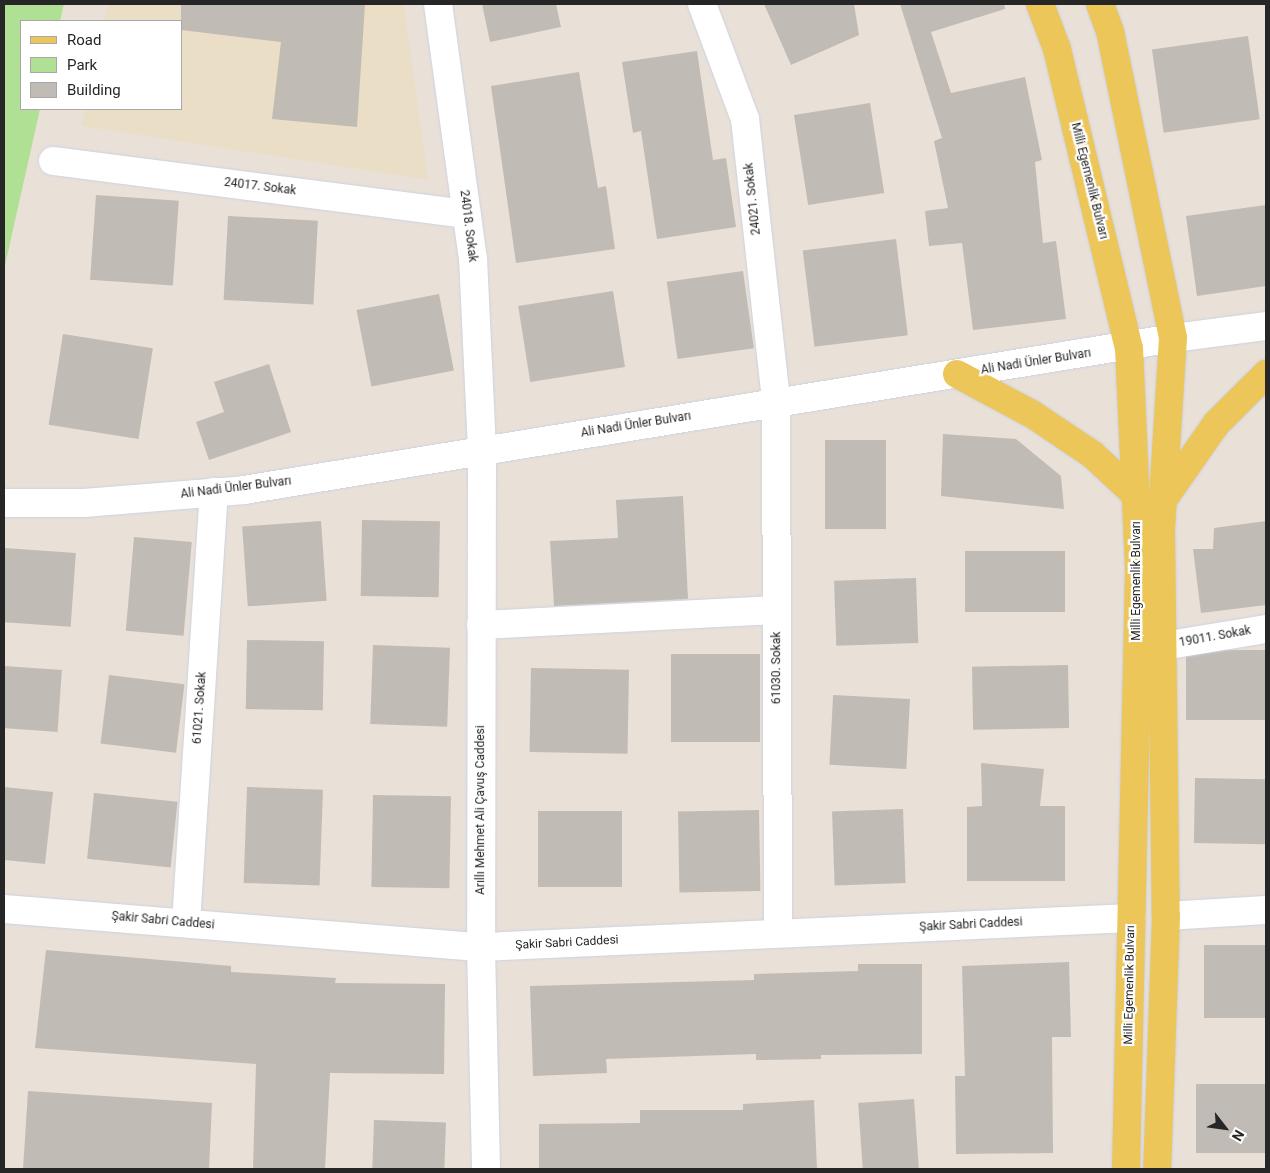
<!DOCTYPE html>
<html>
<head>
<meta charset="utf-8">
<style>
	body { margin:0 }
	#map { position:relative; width:1270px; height:1173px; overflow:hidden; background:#e9e1d8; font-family:Roboto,sans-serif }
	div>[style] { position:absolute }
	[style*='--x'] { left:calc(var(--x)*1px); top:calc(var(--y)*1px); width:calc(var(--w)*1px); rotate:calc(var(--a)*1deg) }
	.education>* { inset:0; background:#ebdec6 }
	.green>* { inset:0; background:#b0e094 }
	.building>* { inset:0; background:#c1bbb5; transform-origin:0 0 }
	.roads { filter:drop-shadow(0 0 1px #cdd1e0) drop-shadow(0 0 1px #cdd1e0) }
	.minor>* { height:28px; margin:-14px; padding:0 14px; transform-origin:14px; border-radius:14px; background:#fff }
	.major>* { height:28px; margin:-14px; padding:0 14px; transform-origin:14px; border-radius:14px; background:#edc659 }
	span { translate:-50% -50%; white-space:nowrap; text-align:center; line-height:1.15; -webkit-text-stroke:4.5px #fff; paint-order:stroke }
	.street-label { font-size:12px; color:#262626 }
	.frame { position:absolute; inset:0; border:5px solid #262626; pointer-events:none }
	.legend { position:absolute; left:20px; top:20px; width:162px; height:90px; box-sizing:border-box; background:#fff; border:1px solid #a8a8a8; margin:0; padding:6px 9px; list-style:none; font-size:15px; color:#262626 }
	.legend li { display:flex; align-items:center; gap:10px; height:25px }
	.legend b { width:25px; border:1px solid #a8a8a8 }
	.north { position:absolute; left:1200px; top:1103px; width:50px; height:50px; -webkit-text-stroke:4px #fff; paint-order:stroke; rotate:120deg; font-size:14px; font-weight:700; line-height:20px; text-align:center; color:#262626 }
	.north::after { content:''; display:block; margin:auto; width:18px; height:22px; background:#262626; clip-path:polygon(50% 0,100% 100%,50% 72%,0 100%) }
</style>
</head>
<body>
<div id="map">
	<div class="education">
		<div style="clip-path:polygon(108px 4px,404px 4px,428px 180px,82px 126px,85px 109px,181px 109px,181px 21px,104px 21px)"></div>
	</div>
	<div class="green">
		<div style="clip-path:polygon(4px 4px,64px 4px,60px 21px,21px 21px,21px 109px,40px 109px,4px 270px)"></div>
	</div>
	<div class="building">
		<div style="clip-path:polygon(181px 4px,365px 4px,357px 127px,272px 119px,281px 42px,181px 30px)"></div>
		<div style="clip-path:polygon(482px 4px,556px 4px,561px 27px,490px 42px)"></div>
		<div style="clip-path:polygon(764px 4px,854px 4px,859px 35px,791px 65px)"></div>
		<div style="clip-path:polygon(900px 4px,1004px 4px,1005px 9px,931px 32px,951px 93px,1025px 77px,1042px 160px,1035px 162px,1043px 243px,1056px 241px,1066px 319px,973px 330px,962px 243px,929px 246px,925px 211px,948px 208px,934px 141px,942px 138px)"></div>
		<div style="left:1248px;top:36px;width:84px;height:97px;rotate:82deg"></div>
		<div style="clip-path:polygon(697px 51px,713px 160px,726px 158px,736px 227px,657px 239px,641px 131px,633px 133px,622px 62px)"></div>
		<div style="clip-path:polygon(579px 72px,598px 188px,606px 186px,615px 249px,516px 263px,491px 86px)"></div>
		<div style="left:870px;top:103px;width:91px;height:77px;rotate:81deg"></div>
		<div style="left:96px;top:195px;width:83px;height:85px;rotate:4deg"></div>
		<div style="clip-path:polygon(1266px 205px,1266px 286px,1197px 296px,1186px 216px)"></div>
		<div style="left:228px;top:216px;width:90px;height:84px;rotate:3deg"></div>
		<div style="left:896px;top:239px;width:97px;height:94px;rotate:83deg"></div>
		<div style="left:743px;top:271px;width:78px;height:77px;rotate:82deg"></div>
		<div style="left:613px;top:291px;width:77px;height:96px;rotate:81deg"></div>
		<div style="left:439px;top:294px;width:78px;height:84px;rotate:79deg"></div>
		<div style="left:63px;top:334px;width:91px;height:92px;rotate:9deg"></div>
		<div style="clip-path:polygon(269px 364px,291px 432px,209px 460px,196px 422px,224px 412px,214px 382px)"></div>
		<div style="clip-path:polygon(943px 434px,1016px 439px,1061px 476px,1064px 509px,941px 496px)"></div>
		<div style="left:825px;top:440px;width:61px;height:89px"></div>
		<div style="clip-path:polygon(683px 496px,688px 599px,554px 606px,550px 541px,618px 538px,616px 500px)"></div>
		<div style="left:362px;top:520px;width:78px;height:76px;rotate:1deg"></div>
		<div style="left:321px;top:521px;width:80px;height:79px;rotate:86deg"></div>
		<div style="clip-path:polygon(1266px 521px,1266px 605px,1201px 613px,1193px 549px,1213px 549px,1214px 528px)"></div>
		<div style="left:134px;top:537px;width:58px;height:94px;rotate:5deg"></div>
		<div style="left:4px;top:548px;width:72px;height:74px;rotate:4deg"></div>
		<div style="left:1065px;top:551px;width:61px;height:100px;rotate:90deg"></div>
		<div style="left:916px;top:578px;width:65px;height:82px;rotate:88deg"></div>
		<div style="left:247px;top:640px;width:77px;height:69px;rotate:1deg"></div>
		<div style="left:373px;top:645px;width:77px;height:79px;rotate:2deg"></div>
		<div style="left:1266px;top:650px;width:70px;height:80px;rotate:90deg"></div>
		<div style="left:760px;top:654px;width:88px;height:89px;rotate:90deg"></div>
		<div style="left:1068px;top:665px;width:63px;height:96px;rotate:89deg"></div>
		<div style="left:4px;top:666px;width:58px;height:62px;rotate:4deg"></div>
		<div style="left:531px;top:668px;width:98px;height:84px;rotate:1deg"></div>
		<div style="left:109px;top:675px;width:76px;height:69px;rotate:7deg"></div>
		<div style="left:910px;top:699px;width:70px;height:77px;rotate:93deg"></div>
		<div style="clip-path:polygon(981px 763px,1044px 769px,1040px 806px,1065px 806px,1065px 881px,967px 881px,967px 807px,982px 806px)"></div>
		<div style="left:1195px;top:778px;width:71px;height:65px;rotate:1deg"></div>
		<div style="clip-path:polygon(4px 787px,53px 792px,45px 864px,4px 860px)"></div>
		<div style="left:247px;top:787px;width:76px;height:96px;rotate:2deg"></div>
		<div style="left:94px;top:793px;width:84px;height:66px;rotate:6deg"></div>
		<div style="left:373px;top:795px;width:78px;height:92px;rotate:1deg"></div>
		<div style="left:903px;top:809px;width:74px;height:71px;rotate:88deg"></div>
		<div style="left:759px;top:810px;width:81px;height:81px;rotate:89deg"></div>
		<div style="left:538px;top:811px;width:84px;height:76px"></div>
		<div style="left:1266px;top:945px;width:73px;height:62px;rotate:90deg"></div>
		<div style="clip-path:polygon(46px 950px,231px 966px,231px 972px,336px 978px,335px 983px,445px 984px,444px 1074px,330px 1073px,325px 1169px,253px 1169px,256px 1064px,35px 1048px)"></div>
		<div style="clip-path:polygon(1069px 962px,1071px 1037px,1052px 1037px,1053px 1153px,956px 1154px,955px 1076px,965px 1076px,962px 966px)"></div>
		<div style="clip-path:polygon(858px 964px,922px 964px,922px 1054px,821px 1055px,821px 1059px,756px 1060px,756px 1054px,606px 1059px,607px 1073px,533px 1076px,530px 986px,754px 980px,754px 974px,858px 971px)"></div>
		<div style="left:1196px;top:1084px;width:70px;height:69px"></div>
		<div style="clip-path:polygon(28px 1091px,212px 1103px,209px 1169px,23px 1169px)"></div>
		<div style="left:914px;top:1099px;width:70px;height:56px;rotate:86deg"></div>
		<div style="clip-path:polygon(814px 1100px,817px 1169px,539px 1169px,539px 1124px,640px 1123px,640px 1110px,743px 1110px,743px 1104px)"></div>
		<div style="left:374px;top:1120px;width:72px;height:49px;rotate:2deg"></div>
	</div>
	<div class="roads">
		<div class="minor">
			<div style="--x:438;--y:4;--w:256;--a:82.2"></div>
			<div style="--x:473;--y:258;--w:193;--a:87.3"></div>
			<div style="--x:482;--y:451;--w:496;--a:90.1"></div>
			<div style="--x:481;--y:947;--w:222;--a:88.7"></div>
			<div style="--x:702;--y:4;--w:123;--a:69.5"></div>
			<div style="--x:745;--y:119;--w:285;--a:83.7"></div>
			<div style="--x:776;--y:402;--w:531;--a:89.78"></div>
			<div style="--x:53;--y:161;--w:417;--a:7.3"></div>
			<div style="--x:4;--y:503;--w:80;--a:0"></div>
			<div style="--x:84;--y:503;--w:161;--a:-4.6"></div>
			<div style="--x:244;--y:490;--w:941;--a:-9.29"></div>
			<div style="--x:1173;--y:338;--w:94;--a:-7.4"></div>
			<div style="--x:481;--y:625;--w:296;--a:-2.9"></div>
			<div style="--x:1163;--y:646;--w:104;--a:-9.4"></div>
			<div style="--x:4;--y:909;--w:479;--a:4.6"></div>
			<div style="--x:481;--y:947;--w:651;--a:-2.55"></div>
			<div style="--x:1166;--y:916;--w:100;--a:-3.4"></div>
			<div style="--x:186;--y:923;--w:432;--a:-86.3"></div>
		</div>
		<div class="major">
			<div style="--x:1040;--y:4;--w:48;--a:69.3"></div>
			<div style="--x:1057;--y:49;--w:308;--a:76.5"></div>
			<div style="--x:1129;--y:348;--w:221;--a:87.4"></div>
			<div style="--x:1139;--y:569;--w:600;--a:91.24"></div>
			<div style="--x:1100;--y:4;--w:29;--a:70"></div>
			<div style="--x:1110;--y:31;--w:313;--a:78.4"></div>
			<div style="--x:1173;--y:338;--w:191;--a:93.6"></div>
			<div style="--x:1161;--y:529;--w:387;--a:89.3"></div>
			<div style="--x:1166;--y:916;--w:253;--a:92"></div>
			<div style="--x:957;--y:374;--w:85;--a:28.1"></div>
			<div style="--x:1032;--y:414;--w:73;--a:33.9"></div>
			<div style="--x:1093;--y:455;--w:59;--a:42.9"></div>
			<div style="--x:1163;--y:500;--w:93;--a:-55.1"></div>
			<div style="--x:1216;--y:424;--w:71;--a:-45"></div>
		</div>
	</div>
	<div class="street-label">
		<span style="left:1089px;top:181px;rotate:76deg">Milli Egemenlik Bulvarı</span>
		<span style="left:260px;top:187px;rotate:7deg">24017. Sokak</span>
		<span style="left:753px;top:199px;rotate:-96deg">24021. Sokak</span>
		<span style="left:468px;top:226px;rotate:83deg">24018. Sokak</span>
		<span style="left:1036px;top:362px;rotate:-9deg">Ali Nadi Ünler Bulvarı</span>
		<span style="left:636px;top:425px;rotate:-9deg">Ali Nadi Ünler Bulvarı</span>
		<span style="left:236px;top:488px;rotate:-7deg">Ali Nadi Ünler Bulvarı</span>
		<span style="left:1137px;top:581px;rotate:-90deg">Milli Egemenlik Bulvarı</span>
		<span style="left:1215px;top:637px;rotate:-10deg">19011. Sokak</span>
		<span style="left:777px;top:668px;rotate:-90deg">61030. Sokak</span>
		<span style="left:200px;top:708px;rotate:-86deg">61021. Sokak</span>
		<span style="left:481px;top:810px;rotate:-90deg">Arıllı Mehmet Ali Çavuş Caddesi</span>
		<span style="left:163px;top:921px;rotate:5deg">Şakir Sabri Caddesi</span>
		<span style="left:971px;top:925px;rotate:-3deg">Şakir Sabri Caddesi</span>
		<span style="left:567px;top:943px;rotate:-3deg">Şakir Sabri Caddesi</span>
		<span style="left:1130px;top:985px;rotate:-89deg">Milli Egemenlik Bulvarı</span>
	</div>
	<div class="frame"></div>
	<ul class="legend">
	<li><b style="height:6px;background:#edc659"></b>Road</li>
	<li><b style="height:14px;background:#b0e094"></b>Park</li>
	<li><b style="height:14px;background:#c1bbb5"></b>Building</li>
	</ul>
	<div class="north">N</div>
</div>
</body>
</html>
